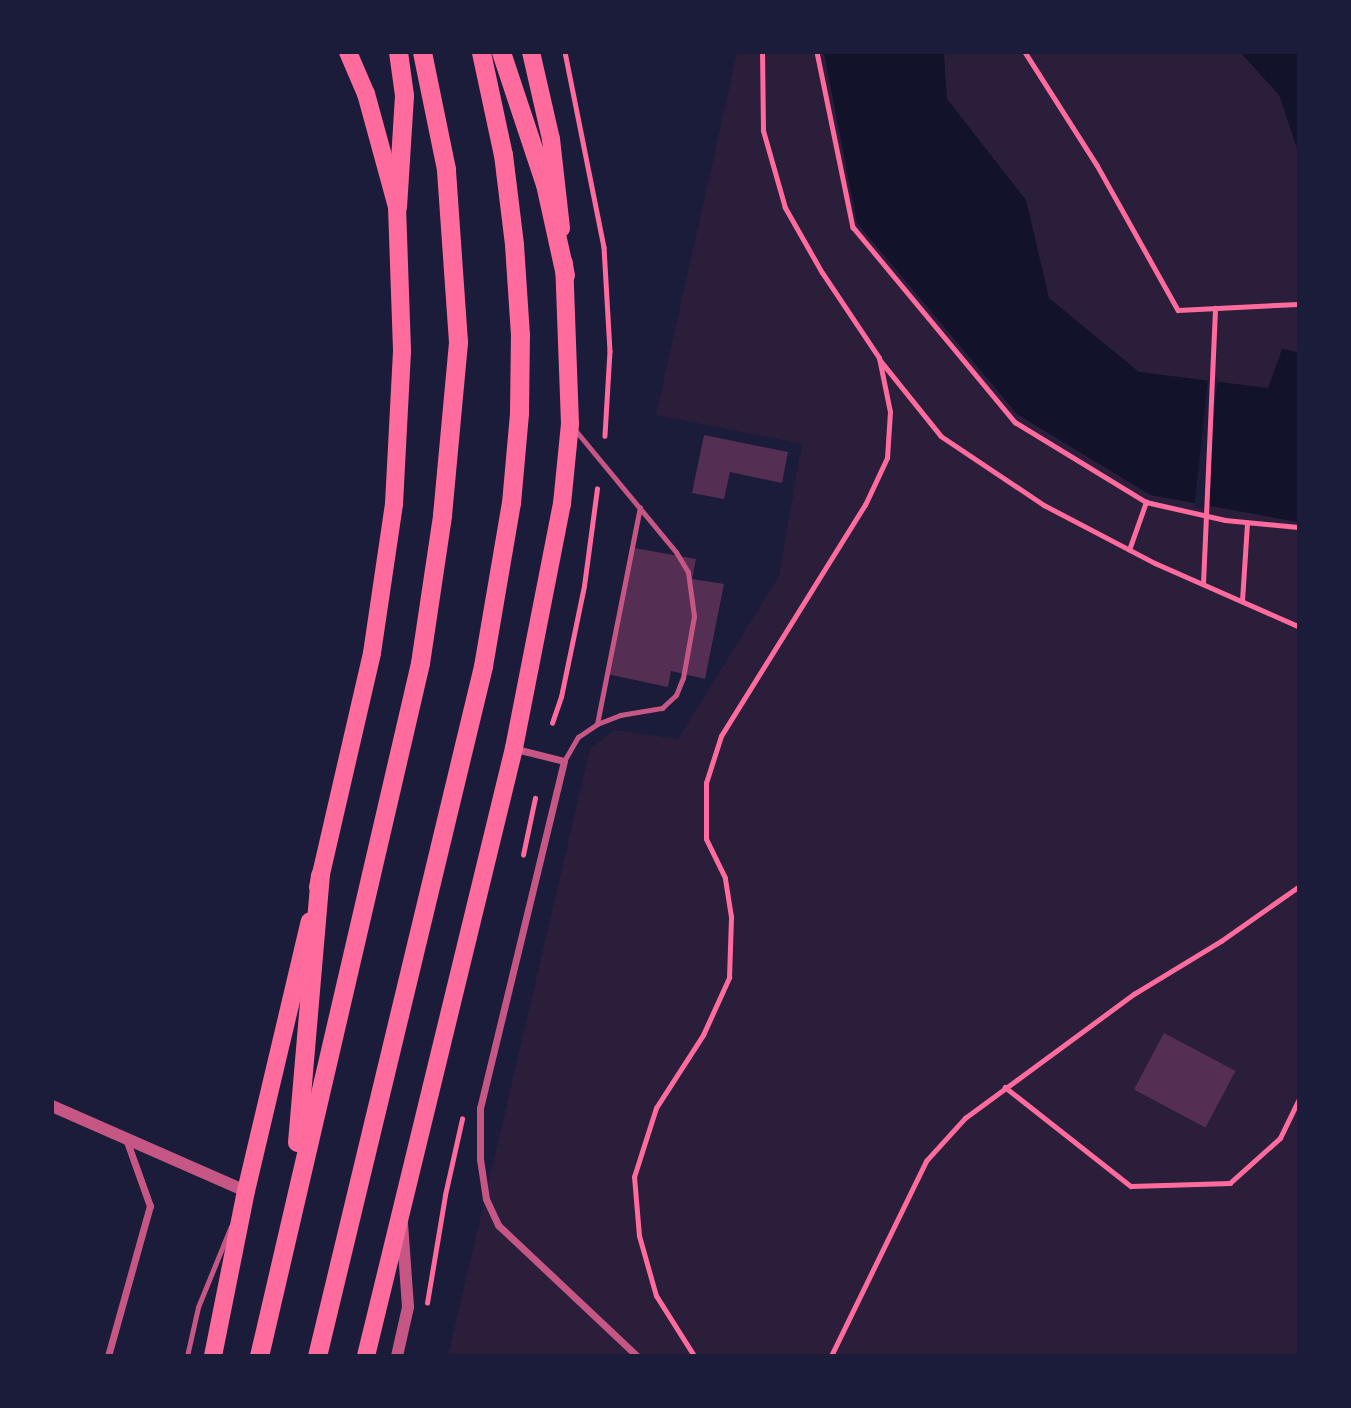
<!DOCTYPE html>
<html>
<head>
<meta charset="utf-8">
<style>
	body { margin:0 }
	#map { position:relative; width:1351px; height:1408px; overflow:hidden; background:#1b1b3a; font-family:"Fira Sans Condensed",sans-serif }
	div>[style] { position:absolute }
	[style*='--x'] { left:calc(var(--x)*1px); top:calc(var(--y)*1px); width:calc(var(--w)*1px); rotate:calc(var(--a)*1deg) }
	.green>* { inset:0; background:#2a1e3b }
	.water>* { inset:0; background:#12122b }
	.pier>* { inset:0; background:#1b1b3a; transform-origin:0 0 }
	.building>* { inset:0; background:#542f53; transform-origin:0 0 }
	.path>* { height:4.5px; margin:-2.25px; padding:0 2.25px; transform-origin:2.25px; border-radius:2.25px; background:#ff6b9d }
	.service>* { height:5px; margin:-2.5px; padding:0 2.5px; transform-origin:2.5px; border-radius:2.5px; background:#c65784 }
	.minor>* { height:7px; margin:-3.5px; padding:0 3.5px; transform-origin:3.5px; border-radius:3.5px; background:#c65784 }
	.tertiary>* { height:12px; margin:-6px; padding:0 6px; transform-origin:6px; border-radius:6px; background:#c65784 }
	.primary>* { height:18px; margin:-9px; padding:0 9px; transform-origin:9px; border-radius:9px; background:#ff6b9d }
	.trunk>* { height:19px; margin:-9.5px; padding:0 9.5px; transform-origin:9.5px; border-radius:9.5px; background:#ff6b9d }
	span { translate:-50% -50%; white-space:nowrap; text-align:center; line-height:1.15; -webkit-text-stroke:5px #1b1b3a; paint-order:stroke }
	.frame { position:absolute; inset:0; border:54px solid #1b1b3a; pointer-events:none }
</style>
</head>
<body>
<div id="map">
	<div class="green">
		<div style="clip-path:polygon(737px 53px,1298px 53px,1298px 1355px,448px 1356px,590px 749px,615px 730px,678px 739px,779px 576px,802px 444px,656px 415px)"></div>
	</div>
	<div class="water">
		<div style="clip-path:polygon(824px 53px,944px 53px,947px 99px,1026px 200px,1049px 298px,1139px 372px,1268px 388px,1282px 349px,1298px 352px,1298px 522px,1150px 495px,1017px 414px,857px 223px)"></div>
		<div style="clip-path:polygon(1241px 53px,1298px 53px,1298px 151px,1279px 95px)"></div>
	</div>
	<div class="pier">
		<div style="left:1208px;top:377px;width:10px;height:131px;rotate:6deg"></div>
	</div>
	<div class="building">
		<div style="clip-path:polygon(704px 435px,788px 452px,782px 483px,730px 472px,724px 499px,692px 493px)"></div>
		<div style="clip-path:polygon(634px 548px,696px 559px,692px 579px,724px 584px,705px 679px,671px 671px,668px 687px,607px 674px)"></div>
		<div style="left:1164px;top:1033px;width:81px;height:64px;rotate:28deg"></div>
	</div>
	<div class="path">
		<div style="--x:565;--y:52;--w:199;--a:78.7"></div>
		<div style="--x:604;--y:247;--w:104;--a:86.7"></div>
		<div style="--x:610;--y:351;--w:85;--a:93.4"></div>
		<div style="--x:817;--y:52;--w:179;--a:78.4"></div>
		<div style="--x:853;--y:227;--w:254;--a:50.3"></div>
		<div style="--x:1015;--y:422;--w:153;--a:31.4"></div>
		<div style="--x:1146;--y:502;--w:81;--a:12.8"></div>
		<div style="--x:1225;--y:520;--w:73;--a:5.5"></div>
		<div style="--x:1025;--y:52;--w:134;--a:57.5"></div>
		<div style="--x:1097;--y:165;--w:166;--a:60.8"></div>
		<div style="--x:1178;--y:310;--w:120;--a:-2.9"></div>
		<div style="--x:880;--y:360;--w:97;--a:51.2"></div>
		<div style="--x:941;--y:436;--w:124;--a:33.8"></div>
		<div style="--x:1044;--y:505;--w:125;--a:27.6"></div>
		<div style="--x:1155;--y:563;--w:156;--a:23.8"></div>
		<div style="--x:1129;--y:550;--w:51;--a:-70.5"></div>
		<div style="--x:1203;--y:584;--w:276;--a:-87.5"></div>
		<div style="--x:1242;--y:601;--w:77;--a:-86.3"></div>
		<div style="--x:552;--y:723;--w:28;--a:-71"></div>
		<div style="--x:561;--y:697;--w:113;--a:-78.3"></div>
		<div style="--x:584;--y:586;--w:98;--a:-82.4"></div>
		<div style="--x:523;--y:855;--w:58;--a:-78.1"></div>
		<div style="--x:1005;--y:1087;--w:160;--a:38.2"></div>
		<div style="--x:1131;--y:1186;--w:99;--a:-1.7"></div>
		<div style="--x:1230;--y:1183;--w:67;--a:-42"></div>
		<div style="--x:1280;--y:1138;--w:41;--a:-64.1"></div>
		<div style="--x:427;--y:1303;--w:109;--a:-80.5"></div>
		<div style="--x:445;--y:1195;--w:78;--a:-77.4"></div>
		<div style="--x:694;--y:1356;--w:71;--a:-122.3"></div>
		<div style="--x:656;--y:1296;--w:62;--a:-105.8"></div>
		<div style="--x:639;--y:1236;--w:59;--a:-94.8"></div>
		<div style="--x:634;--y:1177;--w:72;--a:-72.3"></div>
		<div style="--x:656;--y:1108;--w:87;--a:-57.2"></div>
		<div style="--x:703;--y:1035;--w:63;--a:-65.5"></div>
		<div style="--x:729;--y:978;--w:61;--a:-88.1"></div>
		<div style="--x:731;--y:917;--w:39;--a:-99"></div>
		<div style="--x:725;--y:878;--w:43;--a:-116"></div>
		<div style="--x:706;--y:839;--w:56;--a:-90"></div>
		<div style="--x:706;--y:783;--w:49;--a:-72.3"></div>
		<div style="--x:721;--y:736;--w:272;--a:-58.1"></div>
		<div style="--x:865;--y:505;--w:52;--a:-64.9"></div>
		<div style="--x:887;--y:458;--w:46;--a:-86.3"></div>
		<div style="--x:890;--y:412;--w:55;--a:-101.5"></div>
		<div style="--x:879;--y:358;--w:102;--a:-123.8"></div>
		<div style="--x:822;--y:273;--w:75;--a:-119.6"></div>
		<div style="--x:785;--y:208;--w:80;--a:-105.9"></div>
		<div style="--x:763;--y:131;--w:79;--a:-90.7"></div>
		<div style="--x:831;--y:1356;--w:217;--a:-64"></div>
		<div style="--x:926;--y:1161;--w:58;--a:-47.8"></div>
		<div style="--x:965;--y:1118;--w:210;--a:-36.3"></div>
		<div style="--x:1134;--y:994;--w:102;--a:-31.3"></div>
		<div style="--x:1221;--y:941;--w:94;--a:-35"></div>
	</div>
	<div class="service">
		<div style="--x:597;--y:724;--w:221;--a:-78.8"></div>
		<div style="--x:564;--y:761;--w:28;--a:-60"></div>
		<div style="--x:578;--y:737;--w:23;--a:-34"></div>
		<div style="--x:597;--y:724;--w:25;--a:-21"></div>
		<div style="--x:620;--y:715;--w:43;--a:-9.5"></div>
		<div style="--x:662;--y:708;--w:19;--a:-43"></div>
		<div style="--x:676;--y:695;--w:18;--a:-68"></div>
		<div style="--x:683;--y:678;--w:63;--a:-79.9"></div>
		<div style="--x:694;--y:616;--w:44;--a:-97.8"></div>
		<div style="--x:688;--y:572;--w:23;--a:-121"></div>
		<div style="--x:676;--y:552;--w:158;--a:-129.6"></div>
		<div style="--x:187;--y:1356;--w:50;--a:-77.3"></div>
		<div style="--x:198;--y:1307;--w:87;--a:-67.8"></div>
	</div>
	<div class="minor">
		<div style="--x:516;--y:749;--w:49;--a:14"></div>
		<div style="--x:564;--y:761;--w:357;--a:103.6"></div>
		<div style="--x:480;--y:1108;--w:51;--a:90"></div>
		<div style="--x:480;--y:1159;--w:40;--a:81.5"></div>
		<div style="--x:486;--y:1199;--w:29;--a:65"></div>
		<div style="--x:498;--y:1225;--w:191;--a:43.3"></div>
		<div style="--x:108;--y:1356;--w:156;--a:-74.4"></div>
		<div style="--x:150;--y:1206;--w:71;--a:-109.7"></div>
	</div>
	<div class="tertiary">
		<div style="--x:52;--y:1106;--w:212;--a:23.7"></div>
		<div style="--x:397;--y:1356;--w:50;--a:-77.3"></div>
		<div style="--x:408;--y:1307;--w:83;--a:-94.1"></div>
	</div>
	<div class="primary">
		<div style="--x:531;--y:52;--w:89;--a:77.1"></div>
		<div style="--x:551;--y:139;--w:90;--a:83.6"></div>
		<div style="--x:318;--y:887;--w:240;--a:-77"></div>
		<div style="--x:372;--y:653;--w:151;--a:-81.6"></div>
		<div style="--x:394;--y:504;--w:154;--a:-87"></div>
		<div style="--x:402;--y:350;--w:143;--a:-92"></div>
		<div style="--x:397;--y:207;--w:117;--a:-105.3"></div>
		<div style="--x:366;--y:94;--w:46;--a:-113.2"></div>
		<div style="--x:213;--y:1356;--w:168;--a:-78.7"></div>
		<div style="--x:246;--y:1191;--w:277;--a:-76.7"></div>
		<div style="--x:366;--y:1356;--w:626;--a:-76.32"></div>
		<div style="--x:514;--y:748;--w:249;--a:-78.9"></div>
		<div style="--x:562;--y:504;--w:80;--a:-84.3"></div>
		<div style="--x:570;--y:424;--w:161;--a:-92.1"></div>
	</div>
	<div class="trunk">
		<div style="--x:501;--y:52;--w:139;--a:71.6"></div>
		<div style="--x:545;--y:184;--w:93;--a:77.6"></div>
		<div style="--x:397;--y:207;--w:112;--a:-86.4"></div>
		<div style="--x:404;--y:95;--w:43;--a:-97.9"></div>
		<div style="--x:297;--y:1142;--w:268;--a:-85.1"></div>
		<div style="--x:259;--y:1356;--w:711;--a:-76.92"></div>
		<div style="--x:420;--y:663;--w:150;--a:-81.5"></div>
		<div style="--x:442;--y:515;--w:174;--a:-84.7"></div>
		<div style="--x:458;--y:342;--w:173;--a:-94"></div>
		<div style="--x:446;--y:169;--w:119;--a:-101.6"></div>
		<div style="--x:317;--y:1356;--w:710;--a:-76.47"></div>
		<div style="--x:483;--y:666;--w:165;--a:-80.3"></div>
		<div style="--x:511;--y:503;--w:90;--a:-84.9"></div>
		<div style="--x:519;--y:413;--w:78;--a:-89.3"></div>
		<div style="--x:520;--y:335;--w:91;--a:-93.8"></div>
		<div style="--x:514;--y:244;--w:90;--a:-97"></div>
		<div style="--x:503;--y:155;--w:105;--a:-102.1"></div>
	</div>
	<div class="frame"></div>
</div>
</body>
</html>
